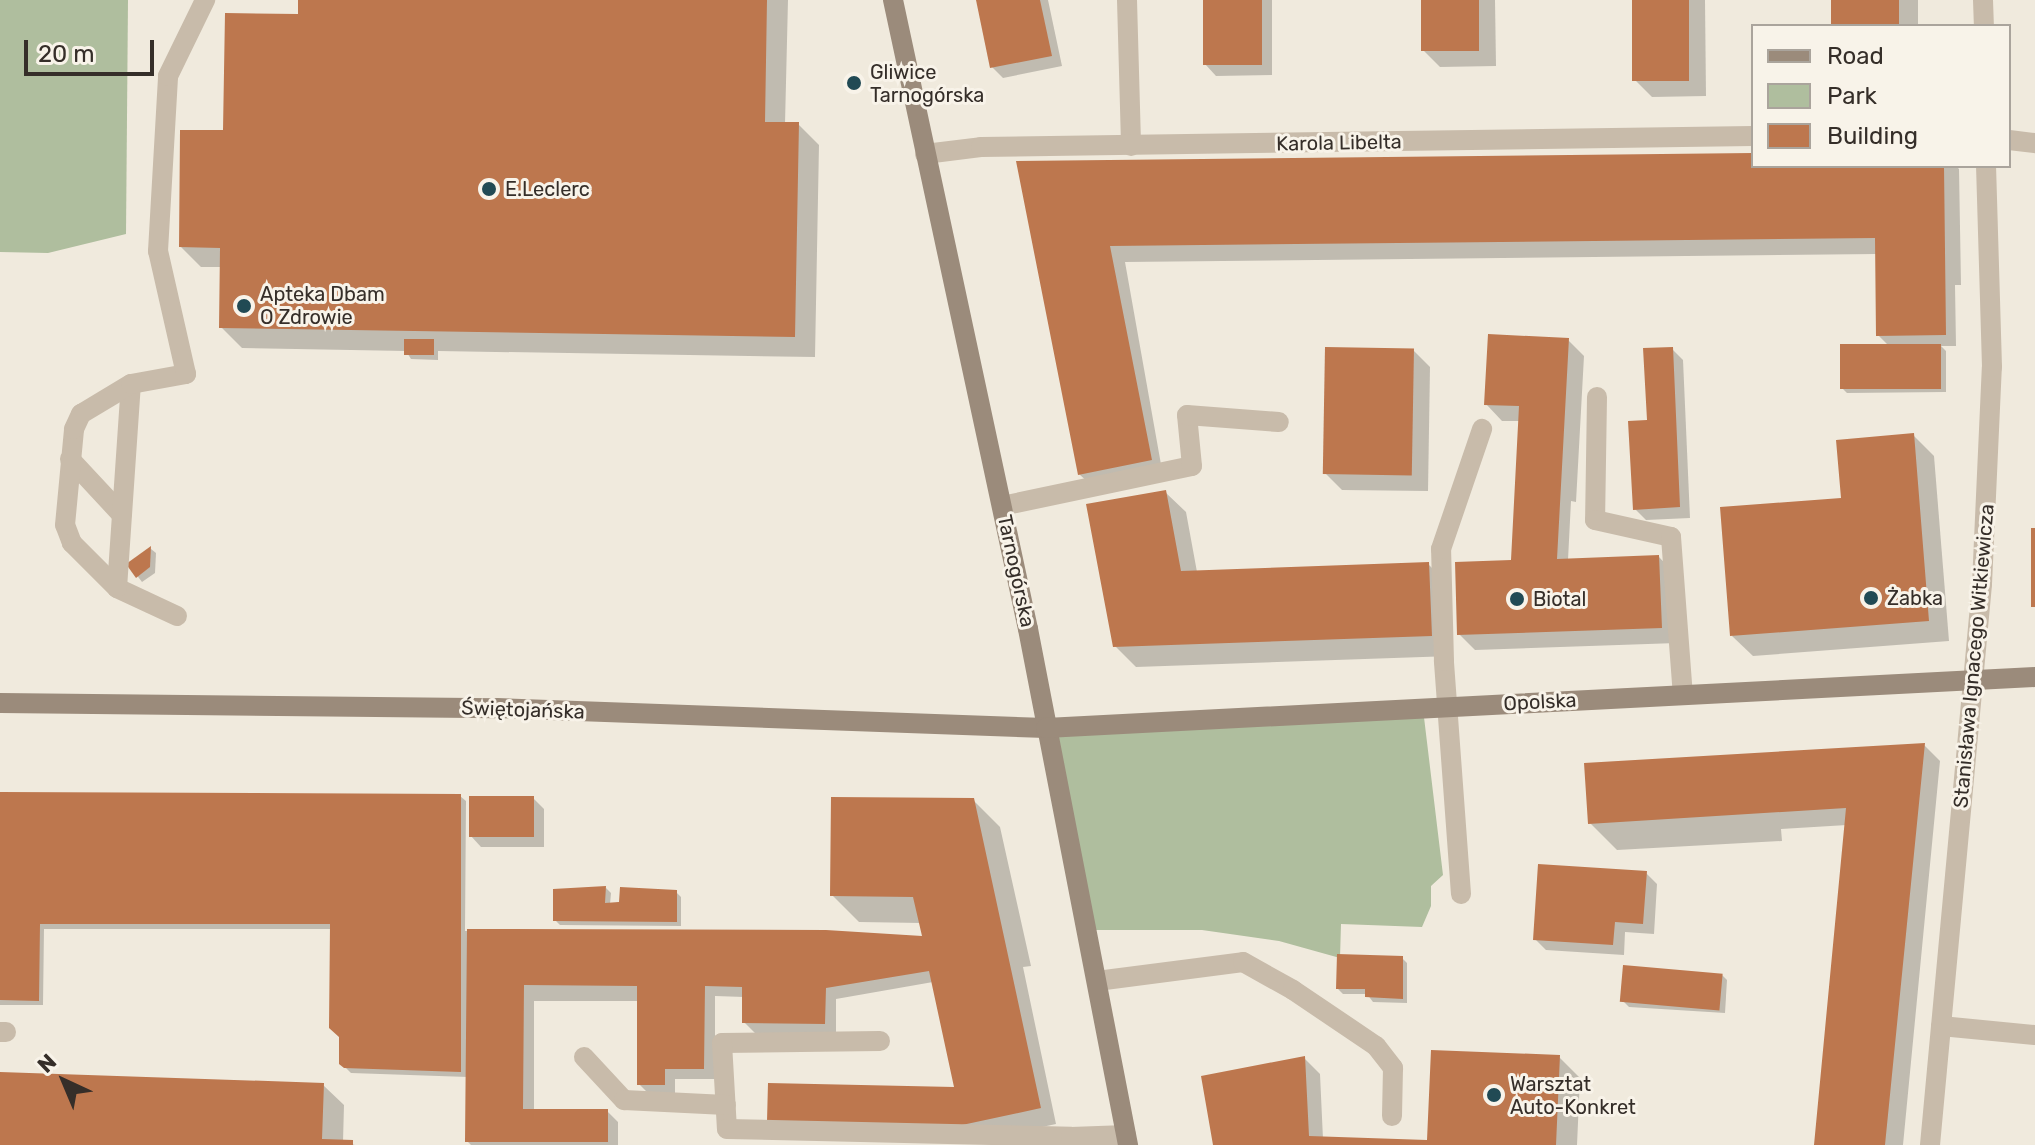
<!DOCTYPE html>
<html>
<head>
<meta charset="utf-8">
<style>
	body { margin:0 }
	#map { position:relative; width:2035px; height:1145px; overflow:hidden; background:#f0eadd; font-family:Rubik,sans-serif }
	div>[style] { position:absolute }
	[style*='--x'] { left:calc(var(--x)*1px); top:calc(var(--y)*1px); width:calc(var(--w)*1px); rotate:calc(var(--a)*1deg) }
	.green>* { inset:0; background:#afbe9e }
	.shadow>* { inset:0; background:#0003; transform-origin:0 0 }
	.building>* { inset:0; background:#bd774e; transform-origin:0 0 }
	.lane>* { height:20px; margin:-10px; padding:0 10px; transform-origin:10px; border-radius:10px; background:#c8bbaa }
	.street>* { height:20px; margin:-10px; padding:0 10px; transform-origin:10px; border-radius:10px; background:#c8bbaa }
	.secondary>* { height:20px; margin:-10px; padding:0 10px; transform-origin:10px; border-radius:10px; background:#9b8b7b }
	.dots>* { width:22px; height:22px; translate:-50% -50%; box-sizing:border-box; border:4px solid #f8f3e9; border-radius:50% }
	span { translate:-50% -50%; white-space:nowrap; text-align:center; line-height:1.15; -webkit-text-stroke:6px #f8f3e9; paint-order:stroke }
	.poi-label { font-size:20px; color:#352e29 }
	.left { translate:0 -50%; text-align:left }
	.street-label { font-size:20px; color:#352e29 }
	.legend { position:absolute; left:1751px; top:24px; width:260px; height:144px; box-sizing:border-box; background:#f8f3e9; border:2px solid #aaa49c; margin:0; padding:10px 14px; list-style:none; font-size:24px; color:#352e29 }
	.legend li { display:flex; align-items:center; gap:16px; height:40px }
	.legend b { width:40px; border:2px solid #aaa49c }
	.north { position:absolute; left:24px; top:1041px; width:80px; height:80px; -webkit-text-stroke:6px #f8f3e9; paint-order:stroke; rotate:316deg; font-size:22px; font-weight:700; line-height:32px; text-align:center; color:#352e29 }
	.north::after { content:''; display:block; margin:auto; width:28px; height:36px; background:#352e29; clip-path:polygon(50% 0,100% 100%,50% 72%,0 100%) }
	.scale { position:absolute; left:24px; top:40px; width:130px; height:36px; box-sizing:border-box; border:4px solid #352e29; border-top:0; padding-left:10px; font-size:24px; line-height:28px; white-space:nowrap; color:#352e29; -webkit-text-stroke:6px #f8f3e9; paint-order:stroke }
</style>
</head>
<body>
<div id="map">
	<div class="green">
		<div style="clip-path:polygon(0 0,128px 0,126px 234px,48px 253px,0 252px)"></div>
		<div style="clip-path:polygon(1423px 709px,1443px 875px,1431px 886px,1431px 906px,1422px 927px,1341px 924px,1340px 958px,1279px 941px,1202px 930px,1085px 930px,1046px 728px)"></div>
	</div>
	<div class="shadow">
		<div style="clip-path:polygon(300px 0,788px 0,785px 124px,798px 124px,819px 145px,815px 357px,438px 351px,438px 360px,411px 359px,406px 351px,242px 348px,221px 327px,222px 267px,201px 267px,181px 247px,225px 132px,300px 16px)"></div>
		<div style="clip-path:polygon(978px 0,1048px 0,1062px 66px,1003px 78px,992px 67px)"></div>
		<div style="clip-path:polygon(1205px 0,1272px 0,1272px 75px,1216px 76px,1205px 64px)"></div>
		<div style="clip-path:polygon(1423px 0,1495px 0,1496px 66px,1440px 67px,1423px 50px)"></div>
		<div style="clip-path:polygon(1634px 0,1705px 0,1706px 96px,1652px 97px,1635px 80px)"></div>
		<div style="left:1833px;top:0;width:85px;height:26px"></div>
		<div style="clip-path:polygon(1753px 155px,1753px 166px,1956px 166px,1959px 169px,1961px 285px,1955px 285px,1956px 346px,1941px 346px,1946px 351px,1946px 392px,1847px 393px,1842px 388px,1889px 346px,1878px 335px,1877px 254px,1125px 262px,1162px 470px,1091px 485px,1079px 474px,1019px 163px)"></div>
		<div style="clip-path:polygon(1568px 340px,1584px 356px,1576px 502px,1571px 501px,1568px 560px,1659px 557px,1675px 574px,1677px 643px,1475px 650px,1459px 634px,1516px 562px,1520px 421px,1502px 421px,1486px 404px)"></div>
		<div style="clip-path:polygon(1672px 349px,1683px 360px,1690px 518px,1646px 520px,1635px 509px,1649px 422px)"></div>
		<div style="clip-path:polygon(1413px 350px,1430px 367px,1428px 491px,1342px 490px,1325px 473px)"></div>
		<div style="clip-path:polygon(1913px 435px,1934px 456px,1949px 641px,1753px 656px,1732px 636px,1843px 500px)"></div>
		<div style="clip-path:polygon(1165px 492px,1186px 512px,1197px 572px,1428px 564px,1449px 585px,1452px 656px,1136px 667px,1115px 646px)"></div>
		<div style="clip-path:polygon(151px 549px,156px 553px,155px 573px,142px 582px,129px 565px)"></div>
		<div style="clip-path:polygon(1924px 745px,1940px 761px,1903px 1145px,1816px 1145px,1847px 825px,1781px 829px,1782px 841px,1617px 850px,1590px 823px)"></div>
		<div style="clip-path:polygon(0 794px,460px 796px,466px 801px,465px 931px,826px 932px,924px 938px,921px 923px,859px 922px,832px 895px,973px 800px,1000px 827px,1031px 966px,1023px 967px,1056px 1124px,980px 1140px,780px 1132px,957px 1093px,933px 982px,836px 999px,836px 1034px,755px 1033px,744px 1022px,744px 997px,715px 996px,715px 1079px,675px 1079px,675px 1096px,650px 1095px,639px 1084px,639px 1001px,534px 1001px,534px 1111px,607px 1111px,618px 1122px,618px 1145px,471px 1145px,467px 1141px,468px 1077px,351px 1073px,341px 1063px,332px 929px,44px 929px,43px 1005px,0 1005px)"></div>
		<div style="clip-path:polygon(533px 798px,544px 809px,544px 847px,481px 847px,470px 835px)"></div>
		<div style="clip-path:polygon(1646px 873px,1657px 884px,1654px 934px,1625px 932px,1624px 955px,1546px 950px,1535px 939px)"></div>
		<div style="clip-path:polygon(606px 888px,611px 893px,610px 904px,676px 892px,681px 897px,681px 926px,560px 925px,555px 920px)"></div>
		<div style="clip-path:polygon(1402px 958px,1407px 963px,1407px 1003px,1373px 1002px,1367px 994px,1343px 994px,1338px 989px)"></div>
		<div style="clip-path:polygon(1722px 975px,1727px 980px,1725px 1013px,1629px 1007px,1624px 1002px)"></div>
		<div style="clip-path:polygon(1559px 1057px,1580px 1078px,1577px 1145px,1216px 1145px,1304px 1058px,1320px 1074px,1323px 1139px,1429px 1143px)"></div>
		<div style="clip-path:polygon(0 1074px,323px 1085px,344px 1105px,343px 1142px,355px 1145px,0 1145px)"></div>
	</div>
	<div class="building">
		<div style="clip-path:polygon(298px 0,767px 0,765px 122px,799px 122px,795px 337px,219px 328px,220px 248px,179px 247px,180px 130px,223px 130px,225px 13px,298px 14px)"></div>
		<div style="clip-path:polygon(976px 0,1040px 0,1052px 56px,990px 68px)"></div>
		<div style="left:1203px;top:0;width:59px;height:65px"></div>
		<div style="left:1421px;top:0;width:58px;height:51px"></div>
		<div style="left:1632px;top:0;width:57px;height:81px"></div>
		<div style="left:1831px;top:0;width:68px;height:26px"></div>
		<div style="clip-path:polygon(1753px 153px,1753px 166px,1944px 166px,1946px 335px,1876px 336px,1875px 238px,1110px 246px,1152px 460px,1078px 475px,1016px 161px)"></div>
		<div style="clip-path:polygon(1488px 334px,1569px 338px,1557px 559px,1659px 555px,1662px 628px,1457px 635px,1455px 562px,1511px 560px,1519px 406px,1484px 405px)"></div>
		<div style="left:404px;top:339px;width:30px;height:16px"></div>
		<div style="left:1840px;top:344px;width:101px;height:45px"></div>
		<div style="left:1325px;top:347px;width:89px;height:127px;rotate:1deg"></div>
		<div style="clip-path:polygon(1673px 347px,1680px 507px,1633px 510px,1628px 421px,1647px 420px,1643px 348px)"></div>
		<div style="clip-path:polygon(1914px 433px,1929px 621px,1730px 636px,1720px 507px,1841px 498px,1836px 440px)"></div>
		<div style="clip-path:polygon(1166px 490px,1181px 571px,1429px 562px,1432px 636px,1113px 647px,1086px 504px)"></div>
		<div style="left:2031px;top:528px;width:4px;height:79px"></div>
		<div style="clip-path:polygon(151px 546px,150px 567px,136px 578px,126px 564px)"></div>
		<div style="clip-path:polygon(1925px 743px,1885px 1145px,1814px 1145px,1846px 808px,1588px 824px,1584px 763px)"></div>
		<div style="clip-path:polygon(0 792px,461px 794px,461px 1072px,344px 1068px,339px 1064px,339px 1037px,329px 1028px,330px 924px,40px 924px,39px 1001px,0 1000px)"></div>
		<div style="left:534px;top:796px;width:41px;height:65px;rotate:90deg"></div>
		<div style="clip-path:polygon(831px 797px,974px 798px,1041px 1108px,962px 1125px,767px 1121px,768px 1083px,954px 1087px,929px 971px,826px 988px,825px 1024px,742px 1023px,742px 987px,705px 986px,704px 1069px,665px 1069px,665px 1085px,637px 1085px,637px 986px,524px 985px,523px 1109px,608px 1109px,608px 1142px,465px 1142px,467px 929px,826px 930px,922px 936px,913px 897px,830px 896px)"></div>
		<div style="clip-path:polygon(1538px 864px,1647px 871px,1643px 924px,1615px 922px,1613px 945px,1533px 940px)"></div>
		<div style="clip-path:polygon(606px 886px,605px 903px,619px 902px,620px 887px,677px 890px,677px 922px,553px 921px,553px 889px)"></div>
		<div style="clip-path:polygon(1337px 954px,1403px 956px,1403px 999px,1365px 997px,1365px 989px,1336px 989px)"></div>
		<div style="left:1623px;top:965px;width:100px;height:37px;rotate:5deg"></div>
		<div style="clip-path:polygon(1431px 1050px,1560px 1055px,1556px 1145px,1213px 1145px,1201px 1076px,1305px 1056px,1309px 1136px,1427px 1140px)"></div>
		<div style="clip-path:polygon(0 1072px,324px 1083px,322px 1139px,353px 1140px,353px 1145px,0 1145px)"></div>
	</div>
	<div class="lane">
		<div style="--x:2009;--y:140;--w:26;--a:7"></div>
		<div style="--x:1597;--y:397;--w:123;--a:90.9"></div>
		<div style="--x:1595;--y:520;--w:78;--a:12.6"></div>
		<div style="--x:1671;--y:537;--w:158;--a:85.7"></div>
		<div style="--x:70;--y:459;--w:76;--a:47.1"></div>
		<div style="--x:1002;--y:506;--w:194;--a:-11.9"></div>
		<div style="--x:1192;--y:466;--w:51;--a:-95.6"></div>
		<div style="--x:1187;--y:415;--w:92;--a:4.4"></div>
		<div style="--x:117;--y:588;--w:204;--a:-86.1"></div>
		<div style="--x:177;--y:616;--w:66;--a:-155"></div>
		<div style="--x:117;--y:588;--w:64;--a:-135"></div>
		<div style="--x:72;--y:543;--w:19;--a:-111"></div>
		<div style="--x:65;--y:525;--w:96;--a:-84.6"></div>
		<div style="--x:74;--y:429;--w:17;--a:-65"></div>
		<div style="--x:81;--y:414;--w:58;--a:-31"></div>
		<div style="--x:131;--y:384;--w:56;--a:-10.3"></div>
		<div style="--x:186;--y:374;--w:126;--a:-102.8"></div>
		<div style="--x:158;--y:251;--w:175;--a:-86.7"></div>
		<div style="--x:168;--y:76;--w:85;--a:-64"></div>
		<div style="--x:1461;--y:894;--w:234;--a:-94.2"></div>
		<div style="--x:1444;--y:661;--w:112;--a:-91.5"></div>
		<div style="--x:1441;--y:549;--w:127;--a:-71.1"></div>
		<div style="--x:1097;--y:981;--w:147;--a:-7.4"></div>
		<div style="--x:1243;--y:962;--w:57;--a:29.2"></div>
		<div style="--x:1293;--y:990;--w:100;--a:34"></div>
		<div style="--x:1376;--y:1046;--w:28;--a:52"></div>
		<div style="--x:1393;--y:1068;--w:48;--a:91.2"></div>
		<div style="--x:1941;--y:1026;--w:94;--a:5.5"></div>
		<div style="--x:0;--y:1032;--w:6;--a:0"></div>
		<div style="--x:880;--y:1041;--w:158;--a:179.3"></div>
		<div style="--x:722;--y:1043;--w:86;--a:86.7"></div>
		<div style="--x:727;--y:1129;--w:344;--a:1.3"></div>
		<div style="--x:1071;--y:1137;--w:55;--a:-2.1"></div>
		<div style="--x:584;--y:1057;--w:59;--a:47.1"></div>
		<div style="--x:624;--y:1100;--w:102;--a:2.8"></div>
	</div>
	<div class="street">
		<div style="--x:1127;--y:0;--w:146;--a:88.4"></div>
		<div style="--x:1983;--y:0;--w:26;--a:88"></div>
		<div style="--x:925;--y:154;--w:56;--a:-7.1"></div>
		<div style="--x:981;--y:147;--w:772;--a:-0.82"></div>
		<div style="--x:1930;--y:1145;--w:563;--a:-84.7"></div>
		<div style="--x:1982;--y:584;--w:217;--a:-87.4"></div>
		<div style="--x:1992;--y:367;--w:201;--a:-91.7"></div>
	</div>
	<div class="secondary">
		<div style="--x:893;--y:0;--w:643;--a:77.89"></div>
		<div style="--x:1028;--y:629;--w:526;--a:79.03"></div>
		<div style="--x:0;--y:703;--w:497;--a:0.6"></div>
		<div style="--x:497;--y:708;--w:549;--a:2.09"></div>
		<div style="--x:1046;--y:728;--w:990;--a:-2.95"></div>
	</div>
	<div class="dots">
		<div style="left:854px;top:83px;background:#214a54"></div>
		<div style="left:489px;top:189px;background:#214a54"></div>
		<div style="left:244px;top:306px;background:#214a54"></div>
		<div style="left:1871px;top:598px;background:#214a54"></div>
		<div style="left:1517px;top:599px;background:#214a54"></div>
		<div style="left:1494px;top:1095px;background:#214a54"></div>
	</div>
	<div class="poi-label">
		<span class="left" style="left:870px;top:84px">Gliwice<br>Tarnogórska</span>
		<span class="left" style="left:505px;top:189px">E.Leclerc</span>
		<span class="left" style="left:260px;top:306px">Apteka Dbam<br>O Zdrowie</span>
		<span class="left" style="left:1887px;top:598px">Żabka</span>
		<span class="left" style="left:1533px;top:599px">Biotal</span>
		<span class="left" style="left:1510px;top:1096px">Warsztat<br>Auto-Konkret</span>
	</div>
	<div class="street-label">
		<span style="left:1339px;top:143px;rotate:-1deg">Karola Libelta</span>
		<span style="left:1016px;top:571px;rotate:78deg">Tarnogórska</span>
		<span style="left:1974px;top:656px;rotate:-85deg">Stanisława Ignacego Witkiewicza</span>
		<span style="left:1540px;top:702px;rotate:-3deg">Opolska</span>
		<span style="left:523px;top:710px;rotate:2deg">Świętojańska</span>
	</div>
	<ul class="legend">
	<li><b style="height:10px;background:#9b8b7b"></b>Road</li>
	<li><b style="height:22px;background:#afbe9e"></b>Park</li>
	<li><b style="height:22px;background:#bd774e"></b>Building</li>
	</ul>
	<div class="north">N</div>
	<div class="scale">20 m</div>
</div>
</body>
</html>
